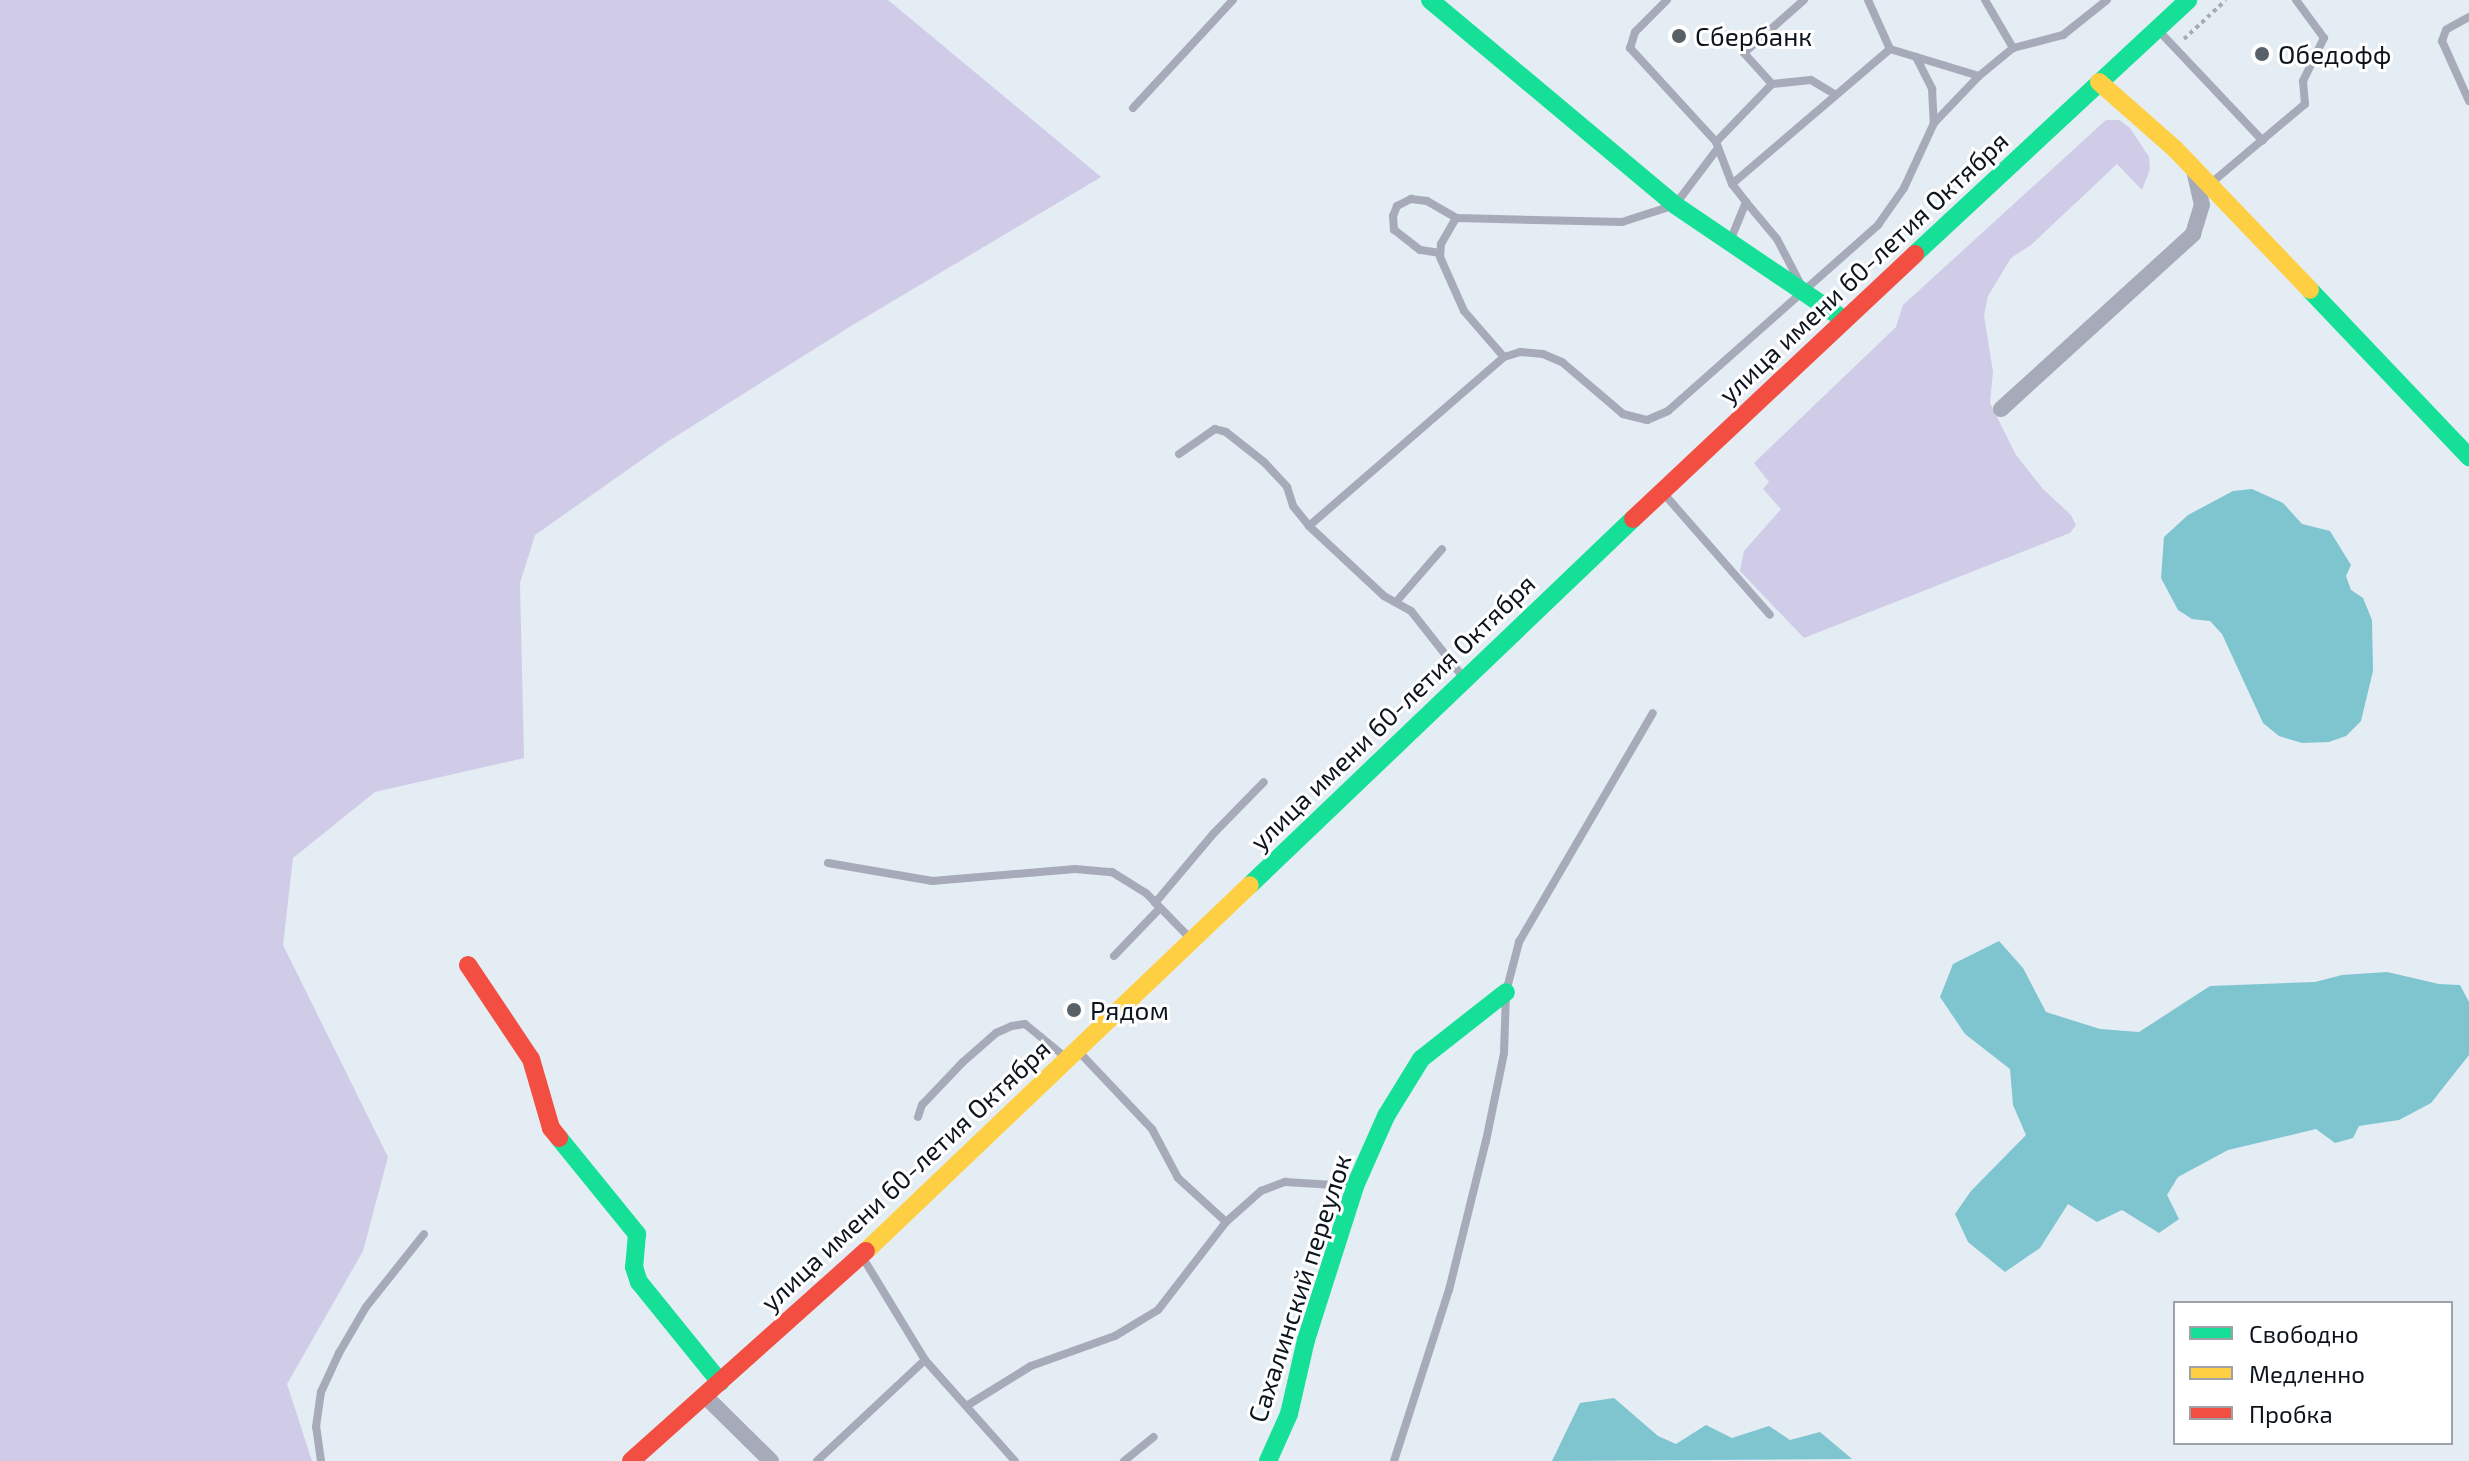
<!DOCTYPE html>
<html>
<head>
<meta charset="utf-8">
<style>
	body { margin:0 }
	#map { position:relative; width:2469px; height:1461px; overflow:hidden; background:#e4ecf4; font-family:"Exo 2",sans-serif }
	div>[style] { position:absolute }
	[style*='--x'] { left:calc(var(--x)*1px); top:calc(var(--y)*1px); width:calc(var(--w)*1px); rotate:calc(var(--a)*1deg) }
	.green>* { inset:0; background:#d0cce8 }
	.water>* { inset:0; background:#7ec5d0 }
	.path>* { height:4px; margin-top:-2px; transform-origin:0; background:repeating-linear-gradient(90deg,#a8abb6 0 4px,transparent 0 8px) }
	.lane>* { height:8px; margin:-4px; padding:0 4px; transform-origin:4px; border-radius:4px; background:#a7abb9 }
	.street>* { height:16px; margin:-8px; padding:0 8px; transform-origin:8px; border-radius:8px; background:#a7abb9 }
	.fast>* { height:18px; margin:-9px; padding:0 9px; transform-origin:9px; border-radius:9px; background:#16e098 }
	.slow>* { height:18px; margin:-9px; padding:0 9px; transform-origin:9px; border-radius:9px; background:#ffcf43 }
	.jam>* { height:18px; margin:-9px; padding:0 9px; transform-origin:9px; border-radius:9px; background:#f24e42 }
	.dots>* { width:22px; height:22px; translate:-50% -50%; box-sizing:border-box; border:4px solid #fff; border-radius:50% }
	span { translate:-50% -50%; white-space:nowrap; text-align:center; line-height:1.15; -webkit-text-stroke:6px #fff; paint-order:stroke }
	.poi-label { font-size:26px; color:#0c141d }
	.left { translate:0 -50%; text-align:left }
	.street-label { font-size:26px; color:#0c141d }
	.legend { position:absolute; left:2173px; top:1301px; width:280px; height:144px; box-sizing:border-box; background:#fff; border:2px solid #9ea1a5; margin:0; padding:10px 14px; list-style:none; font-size:24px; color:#0c141d }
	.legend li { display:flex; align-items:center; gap:16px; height:40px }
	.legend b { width:40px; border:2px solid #9ea1a5 }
</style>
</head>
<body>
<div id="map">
	<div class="green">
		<div style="clip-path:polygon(0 0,888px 0,1101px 177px,851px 326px,667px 442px,535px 535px,520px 583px,524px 758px,375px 792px,293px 858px,283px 945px,388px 1157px,363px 1251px,287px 1384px,312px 1461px,0 1461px)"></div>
		<div style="clip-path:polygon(2106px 120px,2119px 120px,2130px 128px,2149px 157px,2150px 169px,2142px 190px,2117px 164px,2031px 245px,2011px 258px,1988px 296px,1984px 315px,1993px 372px,1990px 403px,2016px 455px,2043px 489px,2071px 515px,2076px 525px,2070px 533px,1804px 638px,1740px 571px,1744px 551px,1781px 509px,1763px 489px,1769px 482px,1754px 463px,1896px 327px,1903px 305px)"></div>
	</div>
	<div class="water">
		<div style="clip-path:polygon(2252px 489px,2283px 503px,2302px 524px,2330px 531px,2351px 565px,2346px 576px,2351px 590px,2363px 598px,2372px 620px,2373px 671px,2361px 721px,2346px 736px,2329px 742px,2302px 743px,2279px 736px,2263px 723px,2222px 634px,2210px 621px,2192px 619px,2178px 610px,2161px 578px,2164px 537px,2188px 515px,2233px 491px)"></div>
		<div style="clip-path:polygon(1999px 941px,2023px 968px,2046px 1012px,2100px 1029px,2139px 1032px,2210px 986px,2315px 982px,2342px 975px,2387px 972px,2439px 984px,2460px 985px,2469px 1002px,2469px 1055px,2431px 1103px,2399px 1120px,2359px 1126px,2353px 1138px,2335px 1143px,2316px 1129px,2228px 1150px,2178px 1177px,2167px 1195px,2179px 1219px,2159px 1233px,2122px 1210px,2097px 1222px,2068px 1204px,2040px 1248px,2005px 1272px,1968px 1242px,1955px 1214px,1971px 1191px,2026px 1135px,2013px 1105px,2010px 1069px,1965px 1034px,1940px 997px,1953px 964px)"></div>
		<div style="clip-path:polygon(1614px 1398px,1658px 1436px,1676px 1444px,1706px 1425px,1732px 1438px,1769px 1426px,1790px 1440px,1820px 1432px,1852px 1459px,1552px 1461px,1580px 1403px)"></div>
	</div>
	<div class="path">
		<div style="--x:2184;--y:39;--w:57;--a:-42.9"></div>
	</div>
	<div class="lane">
		<div style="--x:1667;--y:0;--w:45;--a:135"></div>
		<div style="--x:1635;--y:32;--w:17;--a:107"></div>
		<div style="--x:1630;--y:48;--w:127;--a:47.5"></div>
		<div style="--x:1716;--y:142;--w:45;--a:69.1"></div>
		<div style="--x:1732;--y:184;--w:23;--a:52"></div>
		<div style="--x:1746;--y:202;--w:42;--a:112.3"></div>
		<div style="--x:1868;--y:0;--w:54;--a:65.8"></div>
		<div style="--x:1985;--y:0;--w:56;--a:59.7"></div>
		<div style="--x:2469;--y:17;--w:26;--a:151"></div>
		<div style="--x:2446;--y:30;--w:12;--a:110"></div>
		<div style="--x:2442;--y:41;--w:66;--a:65.8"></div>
		<div style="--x:2159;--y:31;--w:151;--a:46.6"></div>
		<div style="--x:1916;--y:57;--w:36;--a:63"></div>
		<div style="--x:1932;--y:89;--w:34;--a:87"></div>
		<div style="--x:1934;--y:123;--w:65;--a:-46.2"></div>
		<div style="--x:1772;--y:84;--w:42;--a:-132.1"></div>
		<div style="--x:1744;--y:53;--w:80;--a:-41.5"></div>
		<div style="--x:1133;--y:108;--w:147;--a:-47.2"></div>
		<div style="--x:1716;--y:142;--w:81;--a:-46"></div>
		<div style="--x:1772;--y:84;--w:39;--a:-6"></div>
		<div style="--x:1811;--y:80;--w:29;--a:31"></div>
		<div style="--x:1732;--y:184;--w:208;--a:-40.5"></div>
		<div style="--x:1890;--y:49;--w:93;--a:16.9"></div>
		<div style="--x:1979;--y:76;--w:44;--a:-39.5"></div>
		<div style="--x:2013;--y:48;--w:52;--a:-14.6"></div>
		<div style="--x:2063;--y:35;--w:56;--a:-38.5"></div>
		<div style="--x:2210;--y:184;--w:124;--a:-40.1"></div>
		<div style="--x:2305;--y:104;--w:23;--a:-95"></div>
		<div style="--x:2303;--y:81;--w:48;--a:-64"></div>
		<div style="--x:2324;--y:38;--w:47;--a:-126.4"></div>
		<div style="--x:1746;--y:202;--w:48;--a:50"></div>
		<div style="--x:1777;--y:239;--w:50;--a:62.4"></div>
		<div style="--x:1456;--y:218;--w:30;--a:120"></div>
		<div style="--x:1441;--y:244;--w:13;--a:94"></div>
		<div style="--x:1440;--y:257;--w:59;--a:66"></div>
		<div style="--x:1464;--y:311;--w:61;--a:49"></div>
		<div style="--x:1440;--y:253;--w:20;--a:-171"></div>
		<div style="--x:1420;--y:250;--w:33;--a:-142"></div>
		<div style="--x:1394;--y:230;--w:14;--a:-94"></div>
		<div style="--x:1393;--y:216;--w:11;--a:-68"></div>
		<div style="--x:1397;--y:206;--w:16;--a:-27"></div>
		<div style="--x:1411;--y:199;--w:16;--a:7"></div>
		<div style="--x:1427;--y:201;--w:34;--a:30"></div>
		<div style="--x:1456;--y:218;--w:166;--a:1.4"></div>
		<div style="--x:1622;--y:222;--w:56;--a:-17.8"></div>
		<div style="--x:1675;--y:205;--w:71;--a:-53"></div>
		<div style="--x:1179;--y:454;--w:44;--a:-34.8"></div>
		<div style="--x:1215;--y:429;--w:11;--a:15"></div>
		<div style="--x:1226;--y:432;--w:48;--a:38.3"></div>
		<div style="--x:1264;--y:462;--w:34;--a:47"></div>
		<div style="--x:1287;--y:487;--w:20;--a:72"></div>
		<div style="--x:1293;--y:506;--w:26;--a:51"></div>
		<div style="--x:1665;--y:495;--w:159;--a:48.8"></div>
		<div style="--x:1396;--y:602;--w:70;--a:-49"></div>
		<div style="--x:1463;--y:677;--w:84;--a:-128.2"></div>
		<div style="--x:1411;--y:611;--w:31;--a:-151"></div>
		<div style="--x:1384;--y:596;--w:103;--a:-137"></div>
		<div style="--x:1309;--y:526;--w:258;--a:-40.9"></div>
		<div style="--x:1504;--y:357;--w:17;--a:-17"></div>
		<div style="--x:1520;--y:352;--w:23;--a:5"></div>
		<div style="--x:1543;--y:354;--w:21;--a:23"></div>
		<div style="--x:1562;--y:362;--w:80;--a:40.4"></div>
		<div style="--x:1623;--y:414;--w:25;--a:14"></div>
		<div style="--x:1647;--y:420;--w:23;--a:-23"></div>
		<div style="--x:1668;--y:411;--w:281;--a:-41.5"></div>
		<div style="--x:1878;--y:225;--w:45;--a:-54.9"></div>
		<div style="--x:1904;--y:188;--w:72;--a:-65.2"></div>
		<div style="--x:828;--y:863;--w:106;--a:9.8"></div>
		<div style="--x:932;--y:881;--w:144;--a:-4.8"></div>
		<div style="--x:1075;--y:869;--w:37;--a:5"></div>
		<div style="--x:1112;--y:872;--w:40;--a:32"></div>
		<div style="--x:1146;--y:893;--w:60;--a:45.7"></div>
		<div style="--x:1155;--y:903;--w:92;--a:-49.9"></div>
		<div style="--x:1214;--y:833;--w:71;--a:-45.6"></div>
		<div style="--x:1114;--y:956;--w:66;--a:-46.2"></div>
		<div style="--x:1081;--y:1054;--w:103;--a:46.6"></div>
		<div style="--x:1152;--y:1129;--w:55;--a:62"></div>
		<div style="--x:1178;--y:1178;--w:65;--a:42.5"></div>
		<div style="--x:918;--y:1117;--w:13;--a:-72"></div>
		<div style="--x:922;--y:1105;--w:59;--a:-46.4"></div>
		<div style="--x:963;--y:1062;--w:44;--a:-41.3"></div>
		<div style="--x:996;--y:1033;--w:17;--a:-24"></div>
		<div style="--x:1012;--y:1026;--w:13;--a:-9"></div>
		<div style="--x:1025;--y:1024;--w:50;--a:39.4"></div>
		<div style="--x:863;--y:1258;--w:119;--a:58.7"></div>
		<div style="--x:925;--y:1360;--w:135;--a:48.3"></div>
		<div style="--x:968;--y:1405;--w:74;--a:-31.8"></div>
		<div style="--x:1031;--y:1366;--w:89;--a:-19.7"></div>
		<div style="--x:1115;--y:1336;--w:50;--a:-31.2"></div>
		<div style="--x:1158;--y:1310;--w:111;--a:-52.3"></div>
		<div style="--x:1226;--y:1222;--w:47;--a:-41.5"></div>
		<div style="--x:1261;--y:1191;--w:26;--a:-21"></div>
		<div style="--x:1285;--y:1182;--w:66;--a:3.5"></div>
		<div style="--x:321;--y:1461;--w:34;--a:-98"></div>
		<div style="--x:316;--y:1427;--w:35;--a:-82"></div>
		<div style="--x:321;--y:1392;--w:43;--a:-65.2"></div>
		<div style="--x:339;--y:1353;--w:53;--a:-59.6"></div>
		<div style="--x:366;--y:1307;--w:93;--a:-51.5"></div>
		<div style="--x:817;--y:1461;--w:148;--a:-43.1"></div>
		<div style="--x:1124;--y:1461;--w:38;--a:-39"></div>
		<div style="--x:1394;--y:1461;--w:180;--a:-72.2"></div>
		<div style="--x:1449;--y:1290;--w:154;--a:-76.1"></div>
		<div style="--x:1486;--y:1141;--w:90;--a:-78.4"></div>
		<div style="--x:1504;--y:1053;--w:61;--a:-88.1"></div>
		<div style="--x:1506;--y:992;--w:52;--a:-75.4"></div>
		<div style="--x:1519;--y:942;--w:265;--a:-59.7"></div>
	</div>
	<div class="street">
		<div style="--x:2001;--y:409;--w:260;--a:-42.3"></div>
		<div style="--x:2193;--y:234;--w:30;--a:-73"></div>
		<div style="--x:2202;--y:205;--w:32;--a:-103"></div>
		<div style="--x:704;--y:1395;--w:94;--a:44.6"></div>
	</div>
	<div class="fast">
		<div style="--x:1430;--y:0;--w:319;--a:39.9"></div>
		<div style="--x:1675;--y:205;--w:205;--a:34.1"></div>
		<div style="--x:1915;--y:254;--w:373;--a:-42.9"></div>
		<div style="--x:2310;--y:290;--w:231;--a:46.4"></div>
		<div style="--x:1250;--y:885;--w:530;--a:-43.7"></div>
		<div style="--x:559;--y:1138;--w:124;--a:50.9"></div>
		<div style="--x:637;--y:1234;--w:33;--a:95"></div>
		<div style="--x:634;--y:1267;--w:16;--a:72"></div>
		<div style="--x:639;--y:1282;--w:129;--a:51"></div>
		<div style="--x:1268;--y:1461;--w:51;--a:-65.9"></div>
		<div style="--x:1289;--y:1414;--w:76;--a:-77.1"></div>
		<div style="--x:1306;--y:1340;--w:162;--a:-72.3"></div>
		<div style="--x:1355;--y:1186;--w:77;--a:-66.1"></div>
		<div style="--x:1386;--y:1116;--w:67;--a:-58.4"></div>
		<div style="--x:1421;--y:1059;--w:108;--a:-38.2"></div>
	</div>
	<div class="slow">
		<div style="--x:2099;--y:82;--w:101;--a:41.4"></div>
		<div style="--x:2175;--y:149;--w:195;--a:46.2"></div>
		<div style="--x:866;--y:1251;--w:530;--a:-43.63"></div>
	</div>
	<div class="jam">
		<div style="--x:1633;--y:519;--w:387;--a:-43.2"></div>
		<div style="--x:468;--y:965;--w:113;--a:56.2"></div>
		<div style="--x:531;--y:1059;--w:72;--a:73.8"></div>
		<div style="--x:551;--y:1128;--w:13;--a:51"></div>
		<div style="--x:631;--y:1461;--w:315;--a:-41.8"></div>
	</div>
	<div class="dots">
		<div style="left:1679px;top:36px;background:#586068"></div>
		<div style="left:2262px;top:54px;background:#586068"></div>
		<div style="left:1074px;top:1010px;background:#586068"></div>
	</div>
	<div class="poi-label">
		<span class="left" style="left:1695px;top:36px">Сбербанк</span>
		<span class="left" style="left:2278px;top:54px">Обедофф</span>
		<span class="left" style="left:1090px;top:1010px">Рядом</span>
	</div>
	<div class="street-label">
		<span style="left:1863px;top:267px;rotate:-43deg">улица имени 60-летия Октября</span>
		<span style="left:1392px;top:712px;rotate:-44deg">улица имени 60-летия Октября</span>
		<span style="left:905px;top:1175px;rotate:-43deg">улица имени 60-летия Октября</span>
		<span style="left:1299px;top:1288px;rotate:-72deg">Сахалинский переулок</span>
	</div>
	<ul class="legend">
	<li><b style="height:10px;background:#16e098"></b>Свободно</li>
	<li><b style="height:10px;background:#ffcf43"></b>Медленно</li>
	<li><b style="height:10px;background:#f24e42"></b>Пробка</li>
	</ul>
</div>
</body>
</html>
